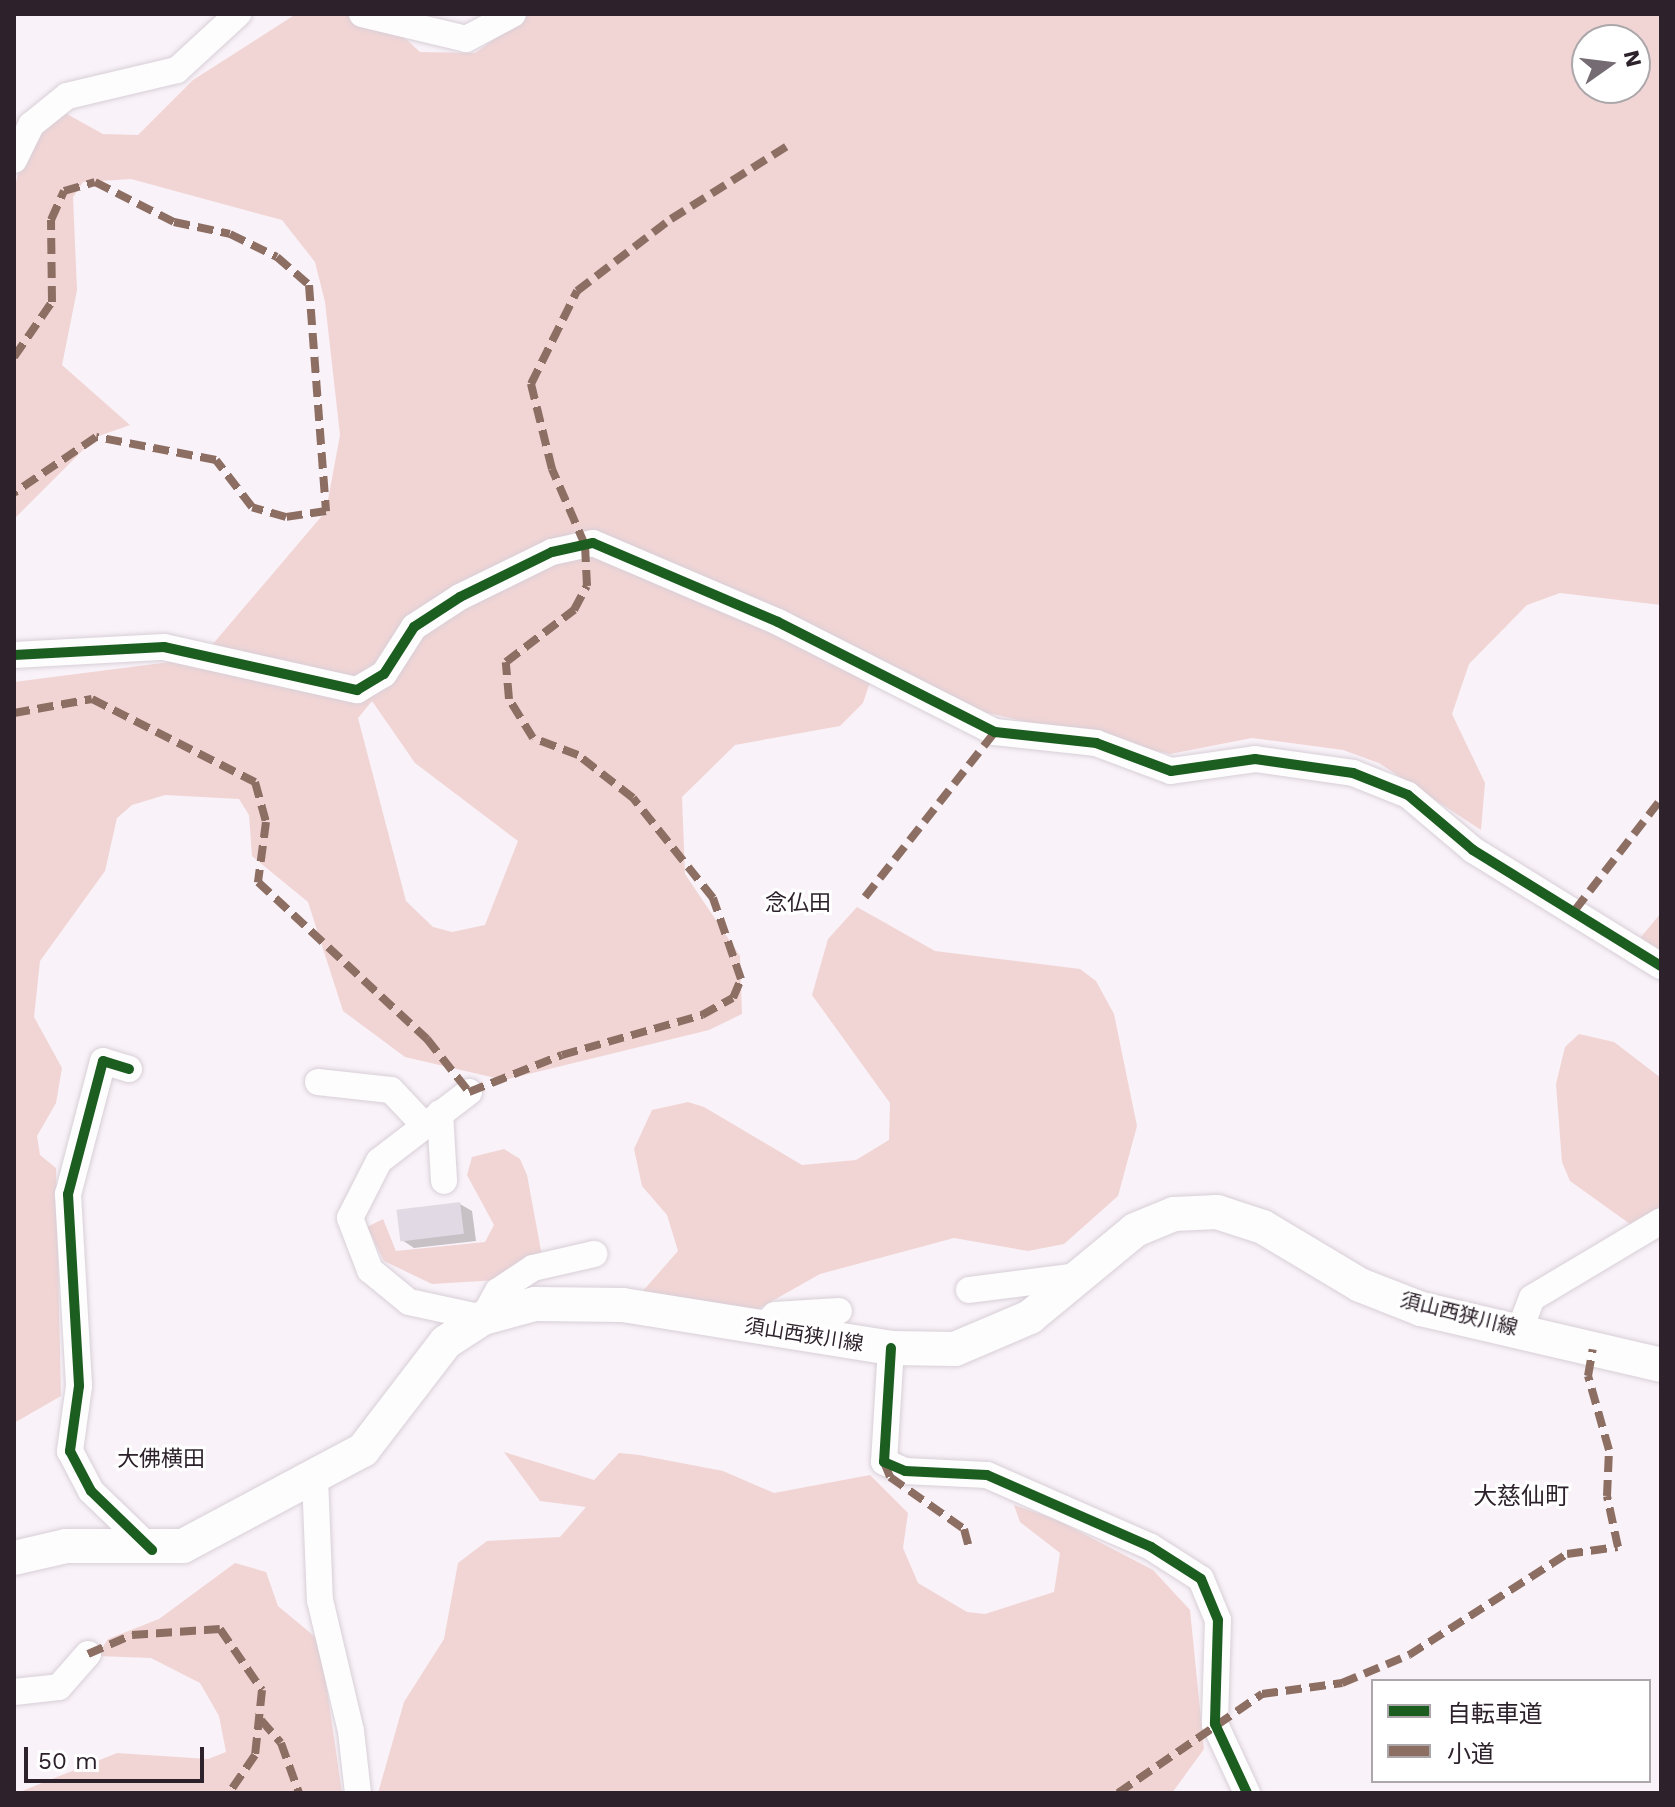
<!DOCTYPE html>
<html>
<head>
<meta charset="utf-8">
<style>
	body { margin:0 }
	#map { position:relative; width:1675px; height:1807px; overflow:hidden; background:#f9f2f8; font-family:"Work Sans","Noto Sans JP",sans-serif }
	div>[style] { position:absolute }
	[style*='--x'] { left:calc(var(--x)*1px); top:calc(var(--y)*1px); width:calc(var(--w)*1px); rotate:calc(var(--a)*1deg) }
	.green>* { inset:0; background:#f1d5d5 }
	.shadow>* { inset:0; background:#0003 }
	.building>* { inset:0; background:#e1dae5; transform-origin:0 0 }
	.roads { filter:drop-shadow(0 0 2px #d8cfd7) drop-shadow(0 0 2px #d8cfd7) }
	.minor>* { height:26px; margin:-13px; padding:0 13px; transform-origin:13px; border-radius:13px; background:#fefdfe }
	.major>* { height:34px; margin:-17px; padding:0 17px; transform-origin:17px; border-radius:17px; background:#fefdfe }
	.quiet>* { height:8px; margin-top:-4px; transform-origin:0; background:repeating-linear-gradient(90deg,#8d6e63 0 16px,transparent 0 24px) }
	.cycleway>* { height:10px; margin:-5px; padding:0 5px; transform-origin:5px; border-radius:5px; background:#1b5e20 }
	span { translate:-50% -50%; white-space:nowrap; text-align:center; line-height:1.15; -webkit-text-stroke:6px #fff; paint-order:stroke }
	.street-label { font-size:20px; color:#2d222b }
	.neighbourhood-label { font-size:22px; color:#2d222b }
	.quarter-label { font-size:24px; color:#2d222b }
	.frame { position:absolute; inset:0; border:16px solid #2d222b; pointer-events:none }
	.legend { position:absolute; left:1371px; top:1679px; width:280px; height:104px; box-sizing:border-box; background:#fff; border:2px solid #aba7aa; margin:0; padding:10px 14px; list-style:none; font-size:24px; color:#2d222b }
	.legend li { display:flex; align-items:center; gap:16px; height:40px }
	.legend b { width:40px; border:2px solid #aba7aa }
	.north { position:absolute; left:1571px; top:24px; width:80px; height:80px; box-sizing:border-box; background:#fff; border:2px solid #aba7aa; border-radius:50%; rotate:76deg; font-size:22px; font-weight:700; line-height:32px; text-align:center; color:#2d222b }
	.north::after { content:''; display:block; margin:auto; width:28px; height:36px; background:#746b73; clip-path:polygon(50% 0,100% 100%,50% 72%,0 100%) }
	.scale { position:absolute; left:24px; top:1747px; width:180px; height:36px; box-sizing:border-box; border:4px solid #2d222b; border-top:0; padding-left:10px; font-size:24px; line-height:28px; white-space:nowrap; color:#2d222b; -webkit-text-stroke:6px #fff; paint-order:stroke }
</style>
</head>
<body>
<div id="map">
	<div class="green">
		<div style="clip-path:polygon(evenodd,360px 14px,386px 21px,420px 52px,475px 53px,530px 14px,1661px 14px,1661px 605px,1560px 593px,1527px 605px,1469px 664px,1452px 714px,1485px 783px,1481px 830px,1379px 763px,1343px 750px,1252px 738px,1170px 754px,983px 712px,896px 670px,869px 685px,863px 703px,840px 726px,735px 745px,682px 797px,685px 874px,740px 956px,742px 1014px,709px 1030px,504px 1080px,405px 1057px,343px 1011px,308px 902px,252px 856px,249px 815px,239px 799px,165px 795px,132px 805px,117px 818px,105px 871px,40px 961px,34px 1017px,62px 1068px,56px 1103px,37px 1136px,40px 1155px,56px 1168px,61px 1396px,14px 1423px,14px 682px,201px 658px,326px 511px,340px 435px,325px 302px,315px 262px,282px 220px,131px 179px,83px 182px,73px 197px,77px 290px,62px 365px,130px 425px,96px 437px,14px 519px,14px 189px,29px 134px,56px 108px,103px 134px,138px 135px,193px 80px,293px 16px,360px 14px,1587px 40px,1635px 40px,1635px 88px,1587px 88px,1587px 40px,360px 14px,372px 701px,415px 763px,518px 841px,485px 925px,452px 932px,433px 927px,406px 901px,358px 718px,372px 701px)"></div>
		<div style="clip-path:polygon(857px 907px,935px 951px,1080px 969px,1096px 981px,1114px 1014px,1137px 1126px,1118px 1196px,1064px 1244px,1028px 1251px,954px 1238px,820px 1274px,758px 1309px,642px 1292px,678px 1251px,667px 1215px,642px 1186px,634px 1149px,652px 1110px,688px 1102px,704px 1107px,802px 1165px,856px 1160px,889px 1140px,890px 1103px,812px 995px,828px 939px)"></div>
		<div style="clip-path:polygon(1661px 913px,1661px 971px,1641px 937px)"></div>
		<div style="clip-path:polygon(1579px 1034px,1614px 1042px,1661px 1078px,1661px 1206px,1630px 1224px,1570px 1181px,1562px 1162px,1556px 1084px,1565px 1047px)"></div>
		<div style="clip-path:polygon(504px 1149px,520px 1159px,527px 1175px,544px 1267px,530px 1278px,432px 1284px,384px 1261px,367px 1227px,383px 1219px,396px 1251px,485px 1242px,494px 1225px,467px 1175px,472px 1157px)"></div>
		<div style="clip-path:polygon(504px 1452px,594px 1480px,619px 1453px,639px 1455px,723px 1471px,774px 1493px,870px 1475px,908px 1513px,903px 1548px,918px 1583px,967px 1612px,985px 1614px,1054px 1592px,1060px 1553px,1020px 1522px,1014px 1505px,1055px 1519px,1153px 1570px,1190px 1610px,1204px 1749px,1172px 1793px,378px 1793px,404px 1702px,444px 1639px,458px 1563px,487px 1541px,560px 1537px,586px 1507px,540px 1501px)"></div>
		<div style="clip-path:polygon(235px 1563px,266px 1572px,278px 1606px,320px 1641px,342px 1793px,17px 1793px,117px 1753px,208px 1759px,226px 1752px,219px 1716px,200px 1683px,151px 1658px,97px 1656px,108px 1639px,159px 1619px)"></div>
	</div>
	<div class="shadow">
		<div style="clip-path:polygon(460px 1204px,472px 1211px,476px 1241px,414px 1248px,402px 1240px)"></div>
	</div>
	<div class="building">
		<div style="left:460px;top:1202px;width:32px;height:64px;rotate:83deg"></div>
	</div>
	<div class="roads">
		<div class="minor">
			<div style="--x:362;--y:14;--w:107;--a:13.5"></div>
			<div style="--x:466;--y:39;--w:53;--a:-28"></div>
			<div style="--x:14;--y:160;--w:39;--a:-64"></div>
			<div style="--x:31;--y:125;--w:46;--a:-38.9"></div>
			<div style="--x:67;--y:96;--w:113;--a:-13.3"></div>
			<div style="--x:177;--y:70;--w:83;--a:-42.6"></div>
			<div style="--x:14;--y:655;--w:150;--a:-3.1"></div>
			<div style="--x:164;--y:647;--w:198;--a:12.6"></div>
			<div style="--x:357;--y:690;--w:31;--a:-31"></div>
			<div style="--x:384;--y:674;--w:56;--a:-57.4"></div>
			<div style="--x:414;--y:627;--w:55;--a:-33.1"></div>
			<div style="--x:460;--y:597;--w:102;--a:-26.1"></div>
			<div style="--x:552;--y:552;--w:42;--a:-12.4"></div>
			<div style="--x:593;--y:543;--w:201;--a:23.1"></div>
			<div style="--x:778;--y:622;--w:243;--a:26.9"></div>
			<div style="--x:995;--y:732;--w:102;--a:6.2"></div>
			<div style="--x:1096;--y:743;--w:80;--a:20.5"></div>
			<div style="--x:1171;--y:771;--w:85;--a:-8.1"></div>
			<div style="--x:1255;--y:759;--w:99;--a:8.1"></div>
			<div style="--x:1353;--y:773;--w:59;--a:21.8"></div>
			<div style="--x:1408;--y:795;--w:85;--a:40.2"></div>
			<div style="--x:1473;--y:850;--w:221;--a:31.7"></div>
			<div style="--x:129;--y:1069;--w:27;--a:-163"></div>
			<div style="--x:103;--y:1061;--w:138;--a:104.7"></div>
			<div style="--x:68;--y:1194;--w:192;--a:86.7"></div>
			<div style="--x:79;--y:1386;--w:66;--a:97.9"></div>
			<div style="--x:70;--y:1451;--w:45;--a:62.3"></div>
			<div style="--x:91;--y:1491;--w:85;--a:44"></div>
			<div style="--x:318;--y:1082;--w:73;--a:6.3"></div>
			<div style="--x:391;--y:1090;--w:48;--a:46.7"></div>
			<div style="--x:469;--y:1092;--w:113;--a:142.5"></div>
			<div style="--x:379;--y:1161;--w:64;--a:117"></div>
			<div style="--x:350;--y:1218;--w:56;--a:69"></div>
			<div style="--x:370;--y:1270;--w:50;--a:39.4"></div>
			<div style="--x:409;--y:1302;--w:76;--a:12.2"></div>
			<div style="--x:483;--y:1318;--w:31;--a:-61"></div>
			<div style="--x:498;--y:1291;--w:42;--a:-33.3"></div>
			<div style="--x:533;--y:1268;--w:63;--a:-12.9"></div>
			<div style="--x:440;--y:1113;--w:68;--a:86.6"></div>
			<div style="--x:969;--y:1290;--w:111;--a:-7.3"></div>
			<div style="--x:762;--y:1328;--w:18;--a:-45"></div>
			<div style="--x:775;--y:1315;--w:64;--a:-3.6"></div>
			<div style="--x:1520;--y:1329;--w:33;--a:-69"></div>
			<div style="--x:1532;--y:1298;--w:150;--a:-30.8"></div>
			<div style="--x:891;--y:1348;--w:114;--a:93.5"></div>
			<div style="--x:884;--y:1462;--w:23;--a:23"></div>
			<div style="--x:905;--y:1471;--w:82;--a:2.8"></div>
			<div style="--x:987;--y:1475;--w:179;--a:23.7"></div>
			<div style="--x:1151;--y:1547;--w:59;--a:32.6"></div>
			<div style="--x:1201;--y:1579;--w:44;--a:67.5"></div>
			<div style="--x:1218;--y:1620;--w:104;--a:91.7"></div>
			<div style="--x:1215;--y:1724;--w:76;--a:65.1"></div>
			<div style="--x:315;--y:1478;--w:122;--a:87.7"></div>
			<div style="--x:320;--y:1600;--w:135;--a:76.7"></div>
			<div style="--x:351;--y:1731;--w:62;--a:83.6"></div>
			<div style="--x:14;--y:1692;--w:45;--a:-6.3"></div>
			<div style="--x:59;--y:1687;--w:44;--a:-48.7"></div>
		</div>
		<div class="major">
			<div style="--x:14;--y:1558;--w:53;--a:-13"></div>
			<div style="--x:66;--y:1546;--w:117;--a:0"></div>
			<div style="--x:183;--y:1546;--w:204;--a:-28.1"></div>
			<div style="--x:363;--y:1450;--w:136;--a:-52.5"></div>
			<div style="--x:446;--y:1342;--w:44;--a:-33"></div>
			<div style="--x:483;--y:1318;--w:54;--a:-15.1"></div>
			<div style="--x:535;--y:1304;--w:88;--a:0.7"></div>
			<div style="--x:623;--y:1305;--w:271;--a:9.1"></div>
			<div style="--x:891;--y:1348;--w:64;--a:0.9"></div>
			<div style="--x:955;--y:1349;--w:82;--a:-23.1"></div>
			<div style="--x:1030;--y:1317;--w:136;--a:-39.6"></div>
			<div style="--x:1135;--y:1230;--w:42;--a:-22.3"></div>
			<div style="--x:1174;--y:1214;--w:43;--a:-2.7"></div>
			<div style="--x:1217;--y:1212;--w:48;--a:18.1"></div>
			<div style="--x:1263;--y:1227;--w:113;--a:30.9"></div>
			<div style="--x:1360;--y:1285;--w:66;--a:21.5"></div>
			<div style="--x:1421;--y:1309;--w:246;--a:13.1"></div>
		</div>
	</div>
	<div class="quiet">
		<div style="--x:14;--y:357;--w:67;--a:-55.4"></div>
		<div style="--x:52;--y:302;--w:82;--a:-90.7"></div>
		<div style="--x:51;--y:220;--w:32;--a:-66"></div>
		<div style="--x:64;--y:191;--w:32;--a:-16"></div>
		<div style="--x:95;--y:182;--w:89;--a:26.9"></div>
		<div style="--x:174;--y:222;--w:57;--a:12.1"></div>
		<div style="--x:230;--y:234;--w:52;--a:26.1"></div>
		<div style="--x:277;--y:257;--w:43;--a:41.2"></div>
		<div style="--x:309;--y:285;--w:227;--a:85.7"></div>
		<div style="--x:326;--y:511;--w:40;--a:171.5"></div>
		<div style="--x:286;--y:517;--w:35;--a:-164"></div>
		<div style="--x:252;--y:507;--w:59;--a:-127.5"></div>
		<div style="--x:216;--y:460;--w:122;--a:-169.1"></div>
		<div style="--x:96;--y:437;--w:99;--a:145.7"></div>
		<div style="--x:14;--y:713;--w:79;--a:-10.2"></div>
		<div style="--x:92;--y:699;--w:183;--a:27"></div>
		<div style="--x:255;--y:782;--w:41;--a:74.6"></div>
		<div style="--x:266;--y:822;--w:61;--a:97.6"></div>
		<div style="--x:258;--y:882;--w:231;--a:42.9"></div>
		<div style="--x:427;--y:1039;--w:68;--a:51.6"></div>
		<div style="--x:469;--y:1092;--w:100;--a:-21.7"></div>
		<div style="--x:562;--y:1055;--w:146;--a:-15.9"></div>
		<div style="--x:702;--y:1015;--w:35;--a:-29"></div>
		<div style="--x:733;--y:998;--w:21;--a:-67"></div>
		<div style="--x:741;--y:979;--w:86;--a:-109.1"></div>
		<div style="--x:713;--y:898;--w:128;--a:-128.7"></div>
		<div style="--x:633;--y:798;--w:70;--a:-142"></div>
		<div style="--x:578;--y:755;--w:48;--a:-159.3"></div>
		<div style="--x:533;--y:738;--w:46;--a:-121.6"></div>
		<div style="--x:509;--y:699;--w:37;--a:-95"></div>
		<div style="--x:506;--y:662;--w:86;--a:-37.4"></div>
		<div style="--x:574;--y:610;--w:27;--a:-62"></div>
		<div style="--x:587;--y:586;--w:41;--a:-92.8"></div>
		<div style="--x:585;--y:545;--w:83;--a:-113.5"></div>
		<div style="--x:552;--y:469;--w:88;--a:-103.9"></div>
		<div style="--x:531;--y:384;--w:104;--a:-63.7"></div>
		<div style="--x:577;--y:291;--w:118;--a:-37.5"></div>
		<div style="--x:671;--y:219;--w:139;--a:-32.1"></div>
		<div style="--x:865;--y:897;--w:210;--a:-51.8"></div>
		<div style="--x:1575;--y:910;--w:140;--a:-52.2"></div>
		<div style="--x:884;--y:1462;--w:16;--a:68"></div>
		<div style="--x:890;--y:1477;--w:90;--a:35.1"></div>
		<div style="--x:964;--y:1529;--w:16;--a:75"></div>
		<div style="--x:88;--y:1654;--w:48;--a:-23.4"></div>
		<div style="--x:132;--y:1635;--w:88;--a:-3.9"></div>
		<div style="--x:220;--y:1629;--w:74;--a:55.5"></div>
		<div style="--x:262;--y:1690;--w:65;--a:96.1"></div>
		<div style="--x:255;--y:1755;--w:46;--a:124.4"></div>
		<div style="--x:261;--y:1720;--w:30;--a:49"></div>
		<div style="--x:281;--y:1743;--w:53;--a:70.2"></div>
		<div style="--x:1118;--y:1793;--w:175;--a:-34.5"></div>
		<div style="--x:1262;--y:1694;--w:81;--a:-7.8"></div>
		<div style="--x:1342;--y:1683;--w:73;--a:-22.7"></div>
		<div style="--x:1409;--y:1655;--w:188;--a:-32.6"></div>
		<div style="--x:1567;--y:1554;--w:51;--a:-7.8"></div>
		<div style="--x:1618;--y:1547;--w:52;--a:-102.2"></div>
		<div style="--x:1607;--y:1496;--w:46;--a:-87.5"></div>
		<div style="--x:1609;--y:1450;--w:77;--a:-105.8"></div>
		<div style="--x:1588;--y:1376;--w:27;--a:-80"></div>
	</div>
	<div class="cycleway">
		<div style="--x:14;--y:655;--w:150;--a:-3.1"></div>
		<div style="--x:164;--y:647;--w:198;--a:12.6"></div>
		<div style="--x:357;--y:690;--w:31;--a:-31"></div>
		<div style="--x:384;--y:674;--w:56;--a:-57.4"></div>
		<div style="--x:414;--y:627;--w:55;--a:-33.1"></div>
		<div style="--x:460;--y:597;--w:102;--a:-26.1"></div>
		<div style="--x:552;--y:552;--w:42;--a:-12.4"></div>
		<div style="--x:593;--y:543;--w:201;--a:23.1"></div>
		<div style="--x:778;--y:622;--w:243;--a:26.9"></div>
		<div style="--x:995;--y:732;--w:102;--a:6.2"></div>
		<div style="--x:1096;--y:743;--w:80;--a:20.5"></div>
		<div style="--x:1171;--y:771;--w:85;--a:-8.1"></div>
		<div style="--x:1255;--y:759;--w:99;--a:8.1"></div>
		<div style="--x:1353;--y:773;--w:59;--a:21.8"></div>
		<div style="--x:1408;--y:795;--w:85;--a:40.2"></div>
		<div style="--x:1473;--y:850;--w:221;--a:31.7"></div>
		<div style="--x:129;--y:1069;--w:27;--a:-163"></div>
		<div style="--x:103;--y:1061;--w:138;--a:104.7"></div>
		<div style="--x:68;--y:1194;--w:192;--a:86.7"></div>
		<div style="--x:79;--y:1386;--w:66;--a:97.9"></div>
		<div style="--x:70;--y:1451;--w:45;--a:62.3"></div>
		<div style="--x:91;--y:1491;--w:85;--a:44"></div>
		<div style="--x:891;--y:1348;--w:114;--a:93.5"></div>
		<div style="--x:884;--y:1462;--w:23;--a:23"></div>
		<div style="--x:905;--y:1471;--w:82;--a:2.8"></div>
		<div style="--x:987;--y:1475;--w:179;--a:23.7"></div>
		<div style="--x:1151;--y:1547;--w:59;--a:32.6"></div>
		<div style="--x:1201;--y:1579;--w:44;--a:67.5"></div>
		<div style="--x:1218;--y:1620;--w:104;--a:91.7"></div>
		<div style="--x:1215;--y:1724;--w:76;--a:65.1"></div>
	</div>
	<div class="street-label">
		<span style="left:1459px;top:1314px;rotate:14deg">須山西狭川線</span>
		<span style="left:804px;top:1335px;rotate:9deg">須山西狭川線</span>
	</div>
	<div class="neighbourhood-label">
		<span style="left:798px;top:903px">念仏田</span>
		<span style="left:161px;top:1459px">大佛横田</span>
	</div>
	<div class="quarter-label">
		<span style="left:1521px;top:1497px">大慈仙町</span>
	</div>
	<div class="frame"></div>
	<ul class="legend">
	<li><b style="height:10px;background:#1b5e20"></b>自転車道</li>
	<li><b style="height:10px;background:#8d6e63"></b>小道</li>
	</ul>
	<div class="north">N</div>
	<div class="scale">50 m</div>
</div>
</body>
</html>
